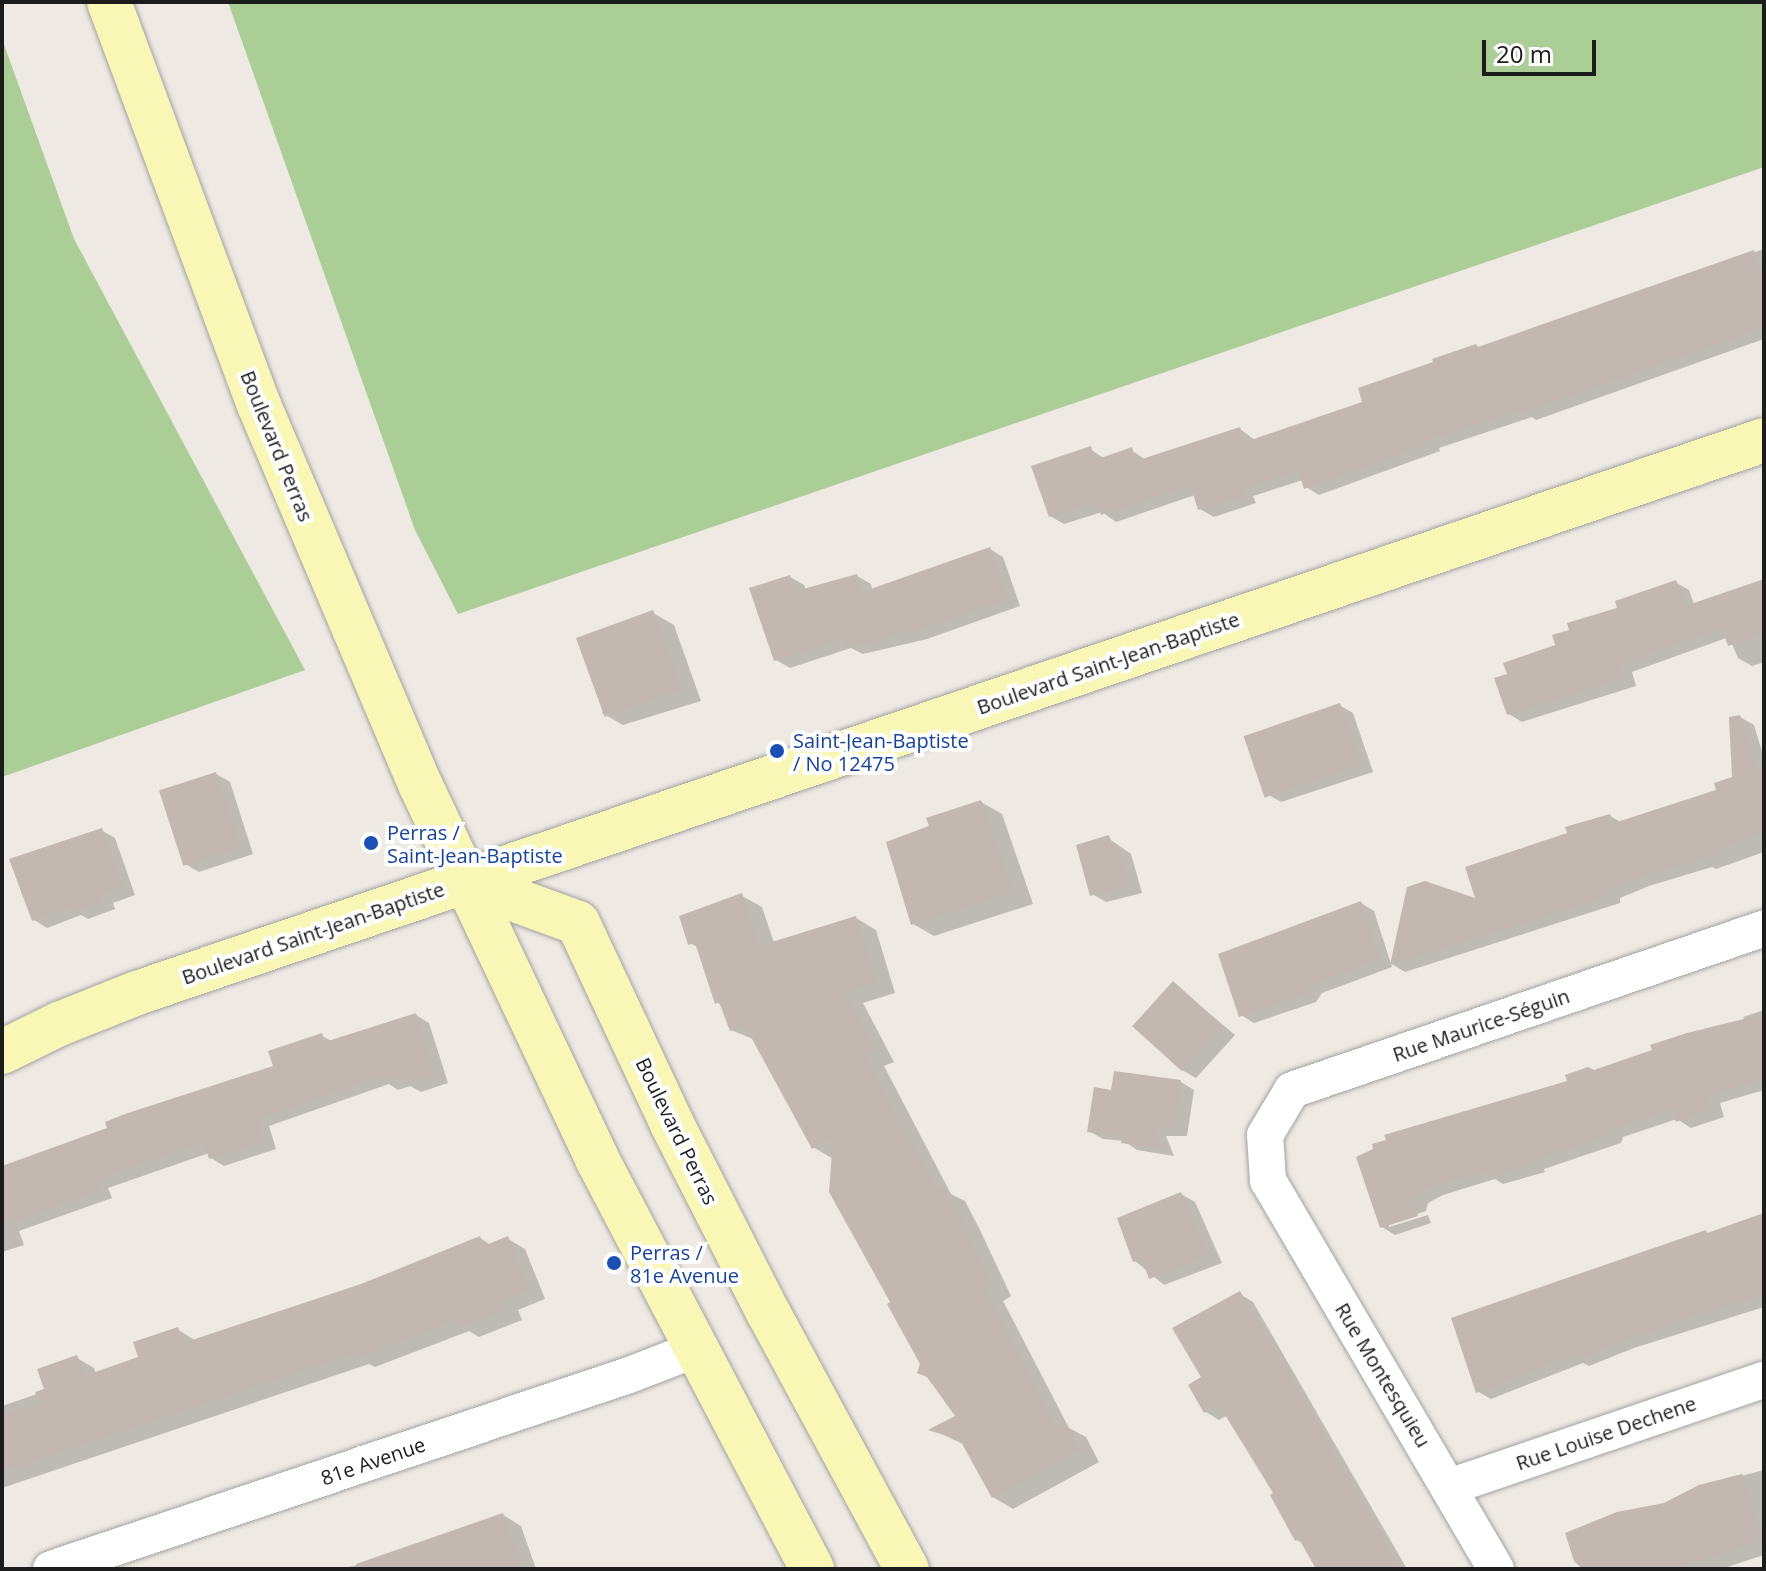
<!DOCTYPE html>
<html>
<head>
<meta charset="utf-8">
<style>
	body { margin:0 }
	#map { position:relative; width:1766px; height:1571px; overflow:hidden; background:#eee9e2; font-family:"Open Sans",sans-serif }
	div>[style] { position:absolute }
	[style*='--x'] { left:calc(var(--x)*1px); top:calc(var(--y)*1px); width:calc(var(--w)*1px); rotate:calc(var(--a)*1deg) }
	.forest>* { inset:0; background:#abcd96 }
	.shadow>* { inset:0; background:#0003 }
	.building>* { inset:0; background:#c2b8b1; transform-origin:0 0 }
	.roads { filter:drop-shadow(0 0 2px #a3a3a3) drop-shadow(0 0 2px #a3a3a3) }
	.street>* { height:36px; margin:-18px; padding:0 18px; transform-origin:18px; border-radius:18px; background:#fff }
	.secondary>* { height:44px; margin:-22px; padding:0 22px; transform-origin:22px; border-radius:22px; background:#f9f7b5 }
	.dots>* { width:22px; height:22px; translate:-50% -50%; box-sizing:border-box; border:4px solid #fff; border-radius:50% }
	span { translate:-50% -50%; white-space:nowrap; text-align:center; line-height:1.15; -webkit-text-stroke:8px #fff; paint-order:stroke }
	.street-label { font-size:20px; color:#1c1c1c }
	.transit-label { font-size:20px; color:#164399 }
	.left { translate:0 -50%; text-align:left }
	.frame { position:absolute; inset:0; border:4px solid #1c1c1c; pointer-events:none }
	.scale { position:absolute; left:1482px; top:40px; width:114px; height:36px; box-sizing:border-box; border:4px solid #1c1c1c; border-top:0; padding-left:10px; font-size:24px; line-height:28px; white-space:nowrap; color:#1c1c1c; -webkit-text-stroke:6px #fff; paint-order:stroke }
</style>
</head>
<body>
<div id="map">
	<div class="forest">
		<div style="clip-path:polygon(228px 2px,1764px 2px,1764px 167px,458px 614px,415px 530px)"></div>
		<div style="clip-path:polygon(2px 39px,74px 239px,305px 670px,2px 777px)"></div>
	</div>
	<div class="shadow">
		<div style="clip-path:polygon(1764px 249px,1764px 339px,1536px 420px,1532px 417px,1439px 448px,1440px 451px,1319px 495px,1306px 487px,1303px 480px,1253px 496px,1256px 503px,1214px 517px,1200px 509px,1195px 495px,1116px 522px,1102px 512px,1064px 524px,1050px 516px,1090px 449px,1105px 459px,1131px 450px,1146px 460px,1240px 429px,1255px 440px,1365px 403px,1480px 348px)"></div>
		<div style="clip-path:polygon(990px 549px,1003px 557px,1020px 606px,927px 639px,863px 654px,851px 648px,790px 668px,776px 660px,790px 577px,804px 585px,806px 590px,857px 576px,871px 584px,872px 590px)"></div>
		<div style="clip-path:polygon(1764px 581px,1764px 662px,1752px 666px,1738px 658px,1729px 637px,1632px 672px,1636px 686px,1522px 722px,1509px 714px,1509px 675px,1620px 609px,1675px 582px,1689px 590px,1694px 604px)"></div>
		<div style="clip-path:polygon(653px 613px,674px 625px,701px 701px,623px 725px,602px 713px)"></div>
		<div style="clip-path:polygon(1339px 705px,1353px 713px,1373px 772px,1281px 802px,1267px 794px)"></div>
		<div style="clip-path:polygon(1740px 717px,1754px 725px,1764px 758px,1764px 852px,1716px 869px,1712px 867px,1649px 886px,1620px 898px,1620px 903px,1405px 972px,1392px 964px,1570px 834px,1610px 816px,1622px 823px,1719px 791px,1735px 778px)"></div>
		<div style="clip-path:polygon(216px 774px,230px 782px,253px 854px,199px 872px,185px 864px)"></div>
		<div style="clip-path:polygon(981px 802px,1002px 814px,1033px 904px,934px 936px,913px 924px,931px 827px)"></div>
		<div style="clip-path:polygon(101px 830px,115px 838px,135px 895px,113px 903px,115px 909px,88px 919px,81px 915px,47px 928px,34px 920px)"></div>
		<div style="clip-path:polygon(1108px 838px,1131px 854px,1142px 893px,1106px 902px,1092px 894px)"></div>
		<div style="clip-path:polygon(742px 896px,762px 907px,774px 943px,856px 918px,876px 930px,895px 993px,863px 1003px,894px 1062px,884px 1066px,951px 1194px,965px 1201px,980px 1230px,1011px 1296px,1003px 1301px,1069px 1428px,1086px 1437px,1099px 1462px,1013px 1509px,993px 1497px,965px 1445px,933px 1430px,958px 1417px,922px 1363px,833px 1159px,813px 1147px,755px 1040px,731px 1030px,723px 1006px,716px 1002px,699px 948px,690px 943px)"></div>
		<div style="clip-path:polygon(1361px 903px,1374px 911px,1392px 967px,1322px 993px,1316px 1002px,1254px 1023px,1241px 1015px)"></div>
		<div style="clip-path:polygon(1173px 983px,1235px 1035px,1196px 1078px,1182px 1070px)"></div>
		<div style="clip-path:polygon(1764px 1010px,1764px 1090px,1720px 1103px,1724px 1117px,1691px 1128px,1677px 1119px,1623px 1137px,1621px 1143px,1544px 1169px,1545px 1172px,1503px 1184px,1495px 1179px,1443px 1195px,1428px 1203px,1426px 1211px,1389px 1223px,1389px 1227px,1428px 1215px,1431px 1223px,1395px 1235px,1382px 1227px,1358px 1158px,1745px 1021px,1743px 1017px)"></div>
		<div style="clip-path:polygon(416px 1015px,429px 1023px,448px 1083px,421px 1092px,410px 1086px,398px 1090px,389px 1084px,269px 1126px,276px 1149px,224px 1166px,211px 1158px,209px 1153px,108px 1188px,112px 1198px,19px 1231px,24px 1245px,2px 1252px,2px 1187px,276px 1067px,322px 1036px,332px 1041px)"></div>
		<div style="clip-path:polygon(1115px 1073px,1181px 1082px,1194px 1090px,1187px 1136px,1166px 1136px,1174px 1156px,1137px 1150px,1124px 1141px,1103px 1139px,1089px 1131px,1113px 1092px)"></div>
		<div style="clip-path:polygon(1181px 1194px,1195px 1202px,1222px 1263px,1164px 1285px,1135px 1261px)"></div>
		<div style="clip-path:polygon(1764px 1215px,1764px 1307px,1634px 1348px,1589px 1366px,1583px 1363px,1491px 1399px,1477px 1391px)"></div>
		<div style="clip-path:polygon(480px 1238px,491px 1245px,508px 1239px,525px 1249px,545px 1299px,518px 1310px,522px 1320px,479px 1337px,469px 1331px,375px 1367px,369px 1364px,2px 1488px,2px 1406px,46px 1391px,77px 1358px,94px 1368px,96px 1374px,140px 1358px,177px 1329px,196px 1341px,361px 1285px)"></div>
		<div style="clip-path:polygon(1240px 1294px,1253px 1302px,1407px 1569px,1319px 1569px,1304px 1544px,1296px 1540px,1276px 1494px,1228px 1415px,1219px 1420px,1206px 1412px,1204px 1378px)"></div>
		<div style="clip-path:polygon(1764px 1470px,1764px 1555px,1721px 1569px,1584px 1569px,1567px 1535px,1638px 1508px,1664px 1505px,1699px 1487px)"></div>
		<div style="clip-path:polygon(503px 1515px,521px 1526px,536px 1569px,339px 1569px,362px 1564px)"></div>
	</div>
	<div class="building">
		<div style="clip-path:polygon(1754px 250px,1764px 281px,1764px 327px,1521px 413px,1520px 410px,1426px 440px,1427px 444px,1304px 489px,1298px 470px,1241px 489px,1243px 496px,1198px 510px,1190px 485px,1101px 515px,1098px 507px,1093px 508px,1091px 503px,1049px 517px,1031px 466px,1091px 446px,1095px 460px,1132px 447px,1136px 461px,1240px 427px,1245px 442px,1362px 402px,1358px 388px,1433px 362px,1432px 359px,1476px 344px,1478px 347px)"></div>
		<div style="clip-path:polygon(990px 547px,1008px 599px,911px 633px,910px 630px,847px 648px,845px 638px,774px 661px,749px 588px,790px 575px,796px 591px,857px 574px,862px 592px)"></div>
		<div style="clip-path:polygon(1764px 579px,1764px 634px,1728px 646px,1722px 628px,1619px 664px,1624px 678px,1507px 715px,1494px 678px,1507px 674px,1503px 663px,1555px 645px,1552px 635px,1569px 630px,1567px 623px,1617px 608px,1615px 601px,1676px 580px,1685px 606px)"></div>
		<div style="left:653px;top:610px;width:84px;height:82px;rotate:70deg"></div>
		<div style="left:1340px;top:703px;width:65px;height:102px;rotate:71deg"></div>
		<div style="clip-path:polygon(1740px 715px,1757px 769px,1764px 766px,1764px 831px,1720px 849px,1721px 853px,1634px 879px,1606px 891px,1608px 896px,1390px 965px,1407px 887px,1425px 881px,1475px 898px,1465px 867px,1567px 833px,1565px 827px,1610px 814px,1614px 823px,1716px 790px,1714px 783px,1732px 777px,1729px 717px)"></div>
		<div style="left:216px;top:772px;width:79px;height:60px;rotate:72deg"></div>
		<div style="clip-path:polygon(981px 800px,1013px 892px,911px 925px,886px 842px,929px 826px,926px 818px)"></div>
		<div style="clip-path:polygon(102px 828px,123px 887px,100px 895px,102px 902px,73px 912px,70px 907px,32px 921px,9px 859px)"></div>
		<div style="clip-path:polygon(1109px 835px,1112px 845px,1117px 844px,1129px 885px,1090px 896px,1076px 845px)"></div>
		<div style="clip-path:polygon(742px 893px,759px 946px,856px 916px,876px 982px,844px 992px,875px 1050px,865px 1055px,937px 1191px,944px 1187px,960px 1216px,992px 1285px,984px 1289px,1056px 1428px,1066px 1423px,1080px 1450px,992px 1498px,960px 1440px,928px 1430px,955px 1416px,927px 1377px,917px 1373px,920px 1364px,887px 1304px,890px 1302px,829px 1192px,833px 1138px,812px 1149px,745px 1026px,730px 1031px,719px 1002px,715px 1004px,695px 943px,688px 945px,679px 916px)"></div>
		<div style="clip-path:polygon(1361px 901px,1379px 959px,1308px 986px,1302px 995px,1239px 1017px,1218px 954px)"></div>
		<div style="left:1173px;top:981px;width:67px;height:61px;rotate:42deg"></div>
		<div style="clip-path:polygon(416px 1013px,435px 1076px,406px 1085px,402px 1076px,382px 1083px,380px 1076px,257px 1119px,264px 1142px,209px 1159px,204px 1142px,95px 1180px,99px 1191px,2px 1225px,2px 1166px,107px 1128px,105px 1122px,125px 1114px,273px 1066px,268px 1051px,322px 1033px,325px 1042px)"></div>
		<div style="clip-path:polygon(1764px 1014px,1764px 1077px,1707px 1096px,1712px 1109px,1676px 1122px,1671px 1109px,1610px 1130px,1607px 1136px,1531px 1161px,1532px 1164px,1488px 1177px,1485px 1171px,1428px 1188px,1412px 1200px,1418px 1216px,1380px 1228px,1356px 1157px,1373px 1149px,1372px 1144px,1386px 1140px,1384px 1135px,1567px 1081px,1565px 1075px,1588px 1067px,1594px 1070px,1652px 1050px,1650px 1045px,1687px 1033px)"></div>
		<div style="clip-path:polygon(1114px 1071px,1181px 1080px,1174px 1129px,1153px 1129px,1162px 1149px,1121px 1143px,1123px 1136px,1087px 1132px,1094px 1087px,1111px 1090px)"></div>
		<div style="clip-path:polygon(1181px 1192px,1209px 1255px,1149px 1279px,1142px 1259px,1133px 1262px,1117px 1218px)"></div>
		<div style="clip-path:polygon(1764px 1213px,1764px 1295px,1665px 1324px,1667px 1327px,1620px 1341px,1574px 1360px,1568px 1356px,1476px 1393px,1451px 1318px,1706px 1230px,1707px 1233px)"></div>
		<div style="clip-path:polygon(480px 1236px,484px 1246px,508px 1236px,529px 1290px,502px 1300px,505px 1310px,460px 1328px,456px 1320px,356px 1358px,354px 1353px,2px 1472px,2px 1415px,39px 1403px,35px 1392px,44px 1389px,37px 1369px,77px 1355px,84px 1376px,138px 1357px,133px 1342px,178px 1327px,183px 1343px,361px 1284px)"></div>
		<div style="clip-path:polygon(1240px 1291px,1325px 1434px,1324px 1439px,1374px 1519px,1400px 1569px,1316px 1569px,1299px 1539px,1295px 1541px,1270px 1495px,1273px 1493px,1219px 1405px,1204px 1413px,1188px 1385px,1201px 1377px,1172px 1328px)"></div>
		<div style="clip-path:polygon(1742px 1474px,1763px 1539px,1674px 1569px,1582px 1569px,1574px 1561px,1565px 1533px,1617px 1512px,1664px 1503px,1699px 1485px)"></div>
		<div style="clip-path:polygon(503px 1513px,522px 1569px,357px 1569px,356px 1564px)"></div>
	</div>
	<div class="roads">
		<div class="street">
			<div style="--x:1449;--y:1487;--w:333;--a:-18.8"></div>
			<div style="--x:51;--y:1569;--w:613;--a:-18.55"></div>
			<div style="--x:632;--y:1374;--w:66;--a:-21.2"></div>
			<div style="--x:1496;--y:1569;--w:450;--a:-120.4"></div>
			<div style="--x:1268;--y:1181;--w:46;--a:-93.7"></div>
			<div style="--x:1265;--y:1135;--w:52;--a:-59"></div>
			<div style="--x:1292;--y:1090;--w:499;--a:-18.9"></div>
		</div>
		<div class="secondary">
			<div style="--x:109;--y:2;--w:430;--a:69.6"></div>
			<div style="--x:259;--y:405;--w:412;--a:67"></div>
			<div style="--x:420;--y:784;--w:415;--a:64.7"></div>
			<div style="--x:597;--y:1159;--w:463;--a:62.3"></div>
			<div style="--x:466;--y:882;--w:119;--a:20.1"></div>
			<div style="--x:578;--y:923;--w:222;--a:64.9"></div>
			<div style="--x:672;--y:1124;--w:213;--a:63"></div>
			<div style="--x:769;--y:1314;--w:290;--a:61.6"></div>
			<div style="--x:2;--y:1052;--w:64;--a:-26.2"></div>
			<div style="--x:59;--y:1024;--w:84;--a:-21.7"></div>
			<div style="--x:137;--y:993;--w:1718;--a:-18.77"></div>
		</div>
	</div>
	<div class="dots">
		<div style="left:777px;top:751px;background:#1a4fb4"></div>
		<div style="left:371px;top:843px;background:#1a4fb4"></div>
		<div style="left:614px;top:1263px;background:#1a4fb4"></div>
	</div>
	<div class="street-label">
		<span style="left:277px;top:446px;rotate:68deg">Boulevard Perras</span>
		<span style="left:1108px;top:663px;rotate:-19deg">Boulevard Saint-Jean-Baptiste</span>
		<span style="left:313px;top:933px;rotate:-19deg">Boulevard Saint-Jean-Baptiste</span>
		<span style="left:1481px;top:1025px;rotate:-19deg">Rue Maurice-Séguin</span>
		<span style="left:677px;top:1131px;rotate:64deg">Boulevard Perras</span>
		<span style="left:1383px;top:1375px;rotate:59deg">Rue Montesquieu</span>
		<span style="left:1606px;top:1433px;rotate:-19deg">Rue Louise Dechene</span>
		<span style="left:373px;top:1461px;rotate:-19deg">81e Avenue</span>
	</div>
	<div class="transit-label">
		<span class="left" style="left:793px;top:752px">Saint-Jean-Baptiste<br>/ No 12475</span>
		<span class="left" style="left:387px;top:844px">Perras /<br>Saint-Jean-Baptiste</span>
		<span class="left" style="left:630px;top:1264px">Perras /<br>81e Avenue</span>
	</div>
	<div class="frame"></div>
	<div class="scale">20 m</div>
</div>
</body>
</html>
